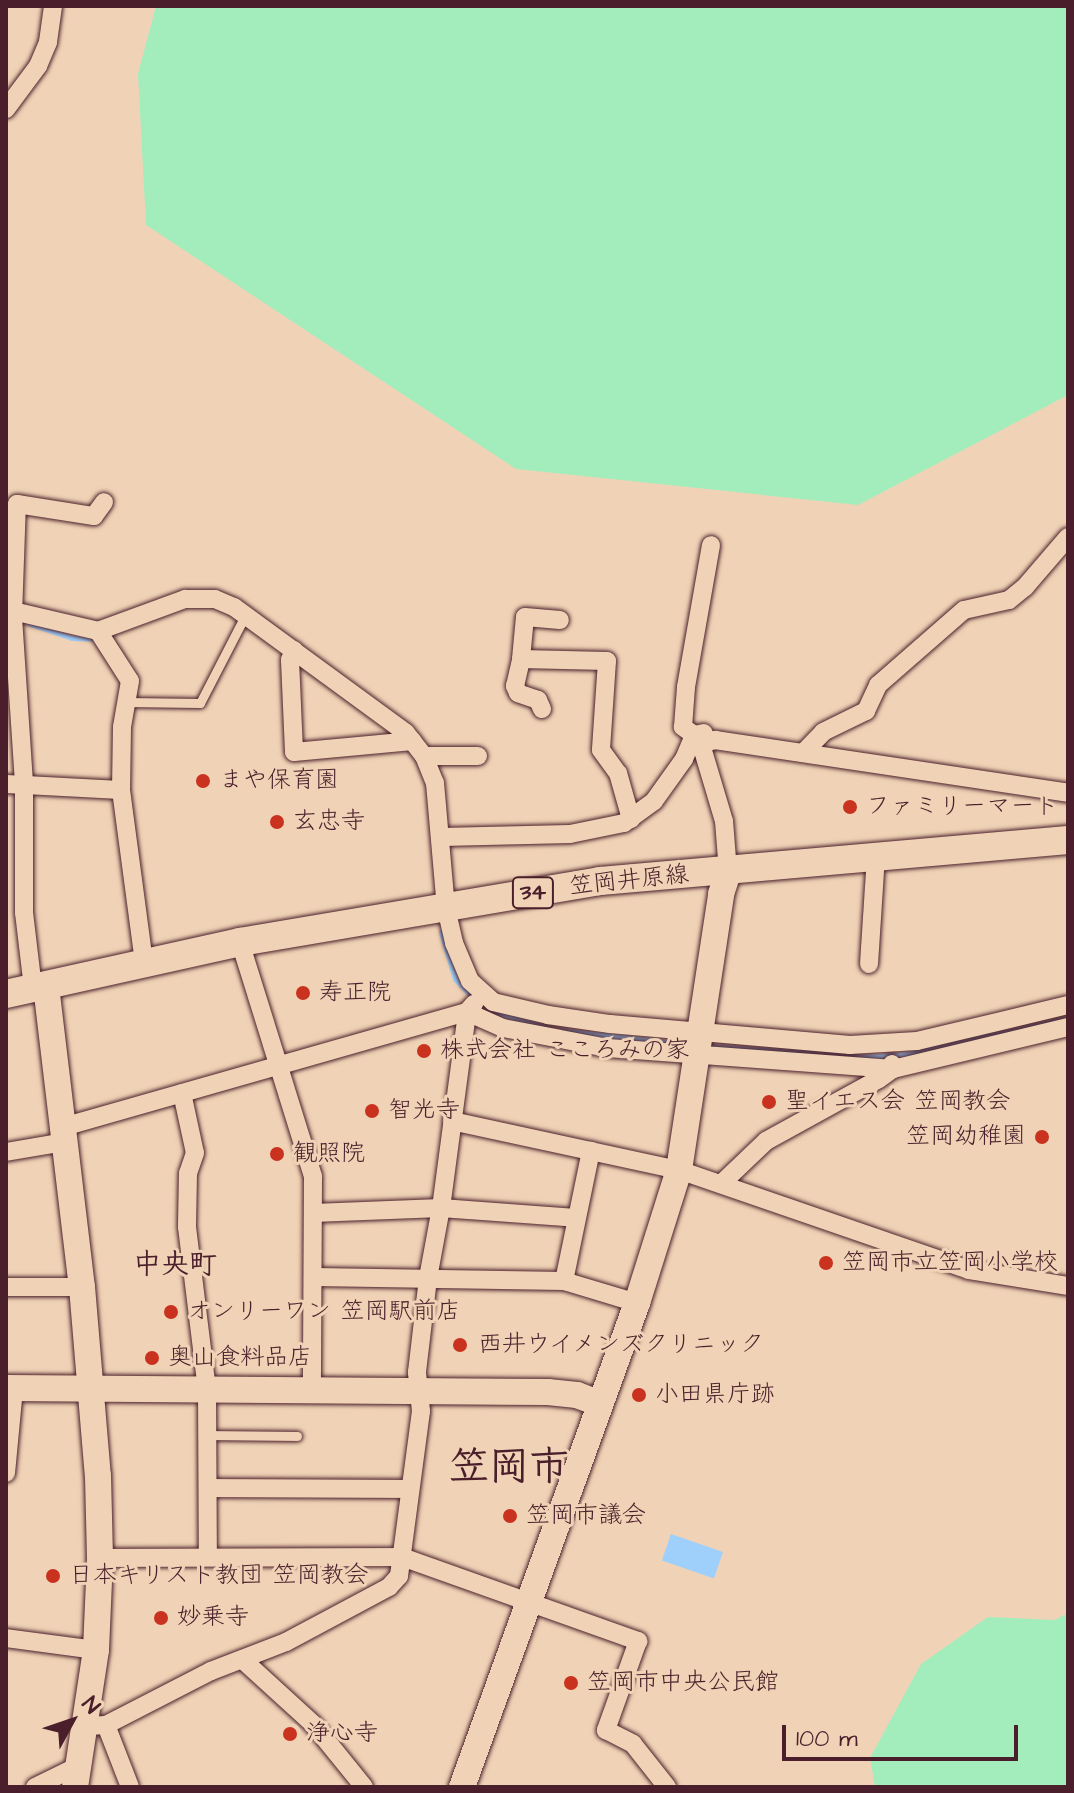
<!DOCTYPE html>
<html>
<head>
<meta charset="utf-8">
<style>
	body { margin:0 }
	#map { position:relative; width:1074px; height:1793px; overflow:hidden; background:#f0d3b6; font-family:"Architects Daughter","Klee One",sans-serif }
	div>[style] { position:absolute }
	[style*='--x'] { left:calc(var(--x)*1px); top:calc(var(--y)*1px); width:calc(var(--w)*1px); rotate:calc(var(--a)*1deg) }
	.green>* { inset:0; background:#a3edbc }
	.water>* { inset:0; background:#9ed0fb; transform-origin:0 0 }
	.stream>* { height:5px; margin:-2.5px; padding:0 2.5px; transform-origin:2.5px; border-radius:2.5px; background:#9ed0fb }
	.roads { filter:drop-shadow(0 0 2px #4a1f2b) drop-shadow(0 0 2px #4a1f2b) }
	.lane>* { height:9px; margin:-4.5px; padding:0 4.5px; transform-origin:4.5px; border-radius:4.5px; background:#f0d3b6 }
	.street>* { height:18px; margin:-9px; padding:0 9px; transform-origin:9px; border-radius:9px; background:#f0d3b6 }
	.secondary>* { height:26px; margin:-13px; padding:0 13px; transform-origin:13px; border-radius:13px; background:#f0d3b6 }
	.primary>* { height:28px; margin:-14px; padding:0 14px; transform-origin:14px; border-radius:14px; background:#f0d3b6 }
	.dots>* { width:22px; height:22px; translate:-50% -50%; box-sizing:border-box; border:4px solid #f0d3b6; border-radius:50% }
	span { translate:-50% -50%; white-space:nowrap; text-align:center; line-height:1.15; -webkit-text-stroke:6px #f0d3b6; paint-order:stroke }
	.shield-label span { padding:2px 6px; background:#f0d3b6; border:2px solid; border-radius:6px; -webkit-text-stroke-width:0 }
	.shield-label { font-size:22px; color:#4a1f2b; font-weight:700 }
	.poi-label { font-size:24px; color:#4a1f2b }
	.left { translate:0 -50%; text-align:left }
	.right { translate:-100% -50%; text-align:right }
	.street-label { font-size:24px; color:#4a1f2b }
	.quarter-label { font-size:28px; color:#4a1f2b; font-weight:700 }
	.town-label { font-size:40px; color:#4a1f2b; font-weight:700 }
	.frame { position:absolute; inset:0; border:8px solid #4a1f2b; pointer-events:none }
	.north { position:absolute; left:32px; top:1681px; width:80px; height:80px; -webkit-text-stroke:6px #f0d3b6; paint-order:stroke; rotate:50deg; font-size:22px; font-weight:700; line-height:32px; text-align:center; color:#4a1f2b }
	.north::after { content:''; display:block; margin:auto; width:28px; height:36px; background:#4a1f2b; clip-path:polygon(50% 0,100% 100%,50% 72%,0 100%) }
	.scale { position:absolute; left:782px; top:1725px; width:236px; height:36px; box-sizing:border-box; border:4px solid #4a1f2b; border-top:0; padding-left:10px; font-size:24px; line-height:28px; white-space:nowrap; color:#4a1f2b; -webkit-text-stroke:6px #f0d3b6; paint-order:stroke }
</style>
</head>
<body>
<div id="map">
	<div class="green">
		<div style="clip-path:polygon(156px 6px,1068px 6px,1068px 395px,858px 505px,516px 469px,146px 225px,138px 74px)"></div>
		<div style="clip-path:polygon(1068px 1613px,1068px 1787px,875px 1787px,870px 1758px,921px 1664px,988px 1617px,1055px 1620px)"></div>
	</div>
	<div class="water">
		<div style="left:671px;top:1534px;width:55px;height:28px;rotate:19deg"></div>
	</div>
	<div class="stream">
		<div style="--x:30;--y:624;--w:44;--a:18.4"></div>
		<div style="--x:72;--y:638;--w:25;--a:2"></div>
		<div style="--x:441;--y:932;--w:49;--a:73.4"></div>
		<div style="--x:455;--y:979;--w:42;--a:46"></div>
		<div style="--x:484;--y:1009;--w:68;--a:16.3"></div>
		<div style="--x:559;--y:1030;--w:134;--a:6.4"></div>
		<div style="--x:706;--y:1046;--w:161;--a:3.9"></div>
		<div style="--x:867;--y:1057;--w:41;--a:-4.2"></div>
		<div style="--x:908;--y:1054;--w:164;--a:-12.7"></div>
	</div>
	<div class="roads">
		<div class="lane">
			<div style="--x:126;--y:702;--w:74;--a:0.8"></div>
			<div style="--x:200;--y:703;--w:98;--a:-62.7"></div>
			<div style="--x:208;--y:1435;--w:89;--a:0.6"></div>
		</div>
		<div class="street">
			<div style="--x:6;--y:109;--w:54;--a:-53.3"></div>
			<div style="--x:38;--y:66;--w:26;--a:-67"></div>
			<div style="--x:48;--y:42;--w:36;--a:-82"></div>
			<div style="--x:13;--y:611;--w:87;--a:13.2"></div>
			<div style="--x:98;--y:631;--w:59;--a:57.4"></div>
			<div style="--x:130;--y:681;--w:47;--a:99.9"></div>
			<div style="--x:122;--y:727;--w:63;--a:90.9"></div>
			<div style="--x:121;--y:790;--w:174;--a:82.4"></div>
			<div style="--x:98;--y:631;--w:93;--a:-20.2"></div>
			<div style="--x:185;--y:599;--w:30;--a:0"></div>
			<div style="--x:215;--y:599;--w:21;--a:23"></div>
			<div style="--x:234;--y:607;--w:213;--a:36.2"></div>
			<div style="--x:406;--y:733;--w:29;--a:52"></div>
			<div style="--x:424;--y:756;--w:29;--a:68"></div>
			<div style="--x:435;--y:783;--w:125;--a:85"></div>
			<div style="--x:446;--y:908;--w:36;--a:77"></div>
			<div style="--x:454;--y:943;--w:41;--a:67.2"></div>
			<div style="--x:470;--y:981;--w:31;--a:42"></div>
			<div style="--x:493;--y:1002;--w:57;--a:13.3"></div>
			<div style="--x:548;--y:1015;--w:63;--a:8.3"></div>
			<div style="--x:610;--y:1024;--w:241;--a:5"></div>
			<div style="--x:850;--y:1045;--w:67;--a:-3.4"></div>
			<div style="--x:917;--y:1041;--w:155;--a:-13.4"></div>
			<div style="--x:294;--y:650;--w:11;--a:112"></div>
			<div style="--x:290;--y:660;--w:92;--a:87.5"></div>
			<div style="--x:294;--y:752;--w:119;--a:-5.3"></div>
			<div style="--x:521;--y:659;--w:42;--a:-84.6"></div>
			<div style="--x:525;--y:617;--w:35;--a:5"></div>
			<div style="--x:542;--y:709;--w:10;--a:-114"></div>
			<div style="--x:538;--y:700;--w:21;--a:-161"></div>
			<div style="--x:518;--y:693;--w:8;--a:-113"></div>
			<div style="--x:515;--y:686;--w:28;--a:-77"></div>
			<div style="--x:521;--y:659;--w:86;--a:1.3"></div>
			<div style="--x:607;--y:661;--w:89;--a:93.9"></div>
			<div style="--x:601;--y:750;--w:29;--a:54"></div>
			<div style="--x:618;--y:773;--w:48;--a:74.2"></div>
			<div style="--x:694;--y:735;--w:14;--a:-144"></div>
			<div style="--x:683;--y:727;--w:40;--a:-85.7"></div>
			<div style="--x:686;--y:687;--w:144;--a:-80"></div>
			<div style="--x:692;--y:742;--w:9;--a:13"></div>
			<div style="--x:701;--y:744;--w:80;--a:73.4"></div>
			<div style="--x:724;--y:821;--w:51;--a:85.5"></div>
			<div style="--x:701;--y:744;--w:15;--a:-16"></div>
			<div style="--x:715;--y:740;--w:357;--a:8.5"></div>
			<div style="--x:803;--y:753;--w:29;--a:-46"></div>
			<div style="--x:823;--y:732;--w:48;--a:-26"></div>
			<div style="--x:866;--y:711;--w:29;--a:-65"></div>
			<div style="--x:878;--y:685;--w:114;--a:-41.1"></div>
			<div style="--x:964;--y:610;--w:46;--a:-12.5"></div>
			<div style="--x:1009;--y:600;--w:21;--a:-39"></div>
			<div style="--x:1025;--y:587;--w:66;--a:-49.3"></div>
			<div style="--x:424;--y:756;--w:54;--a:0"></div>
			<div style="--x:6;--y:784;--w:115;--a:3"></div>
			<div style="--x:442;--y:837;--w:128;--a:-1.3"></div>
			<div style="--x:570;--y:834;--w:55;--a:-11.5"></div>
			<div style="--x:624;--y:823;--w:37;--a:-36"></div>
			<div style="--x:654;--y:801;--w:52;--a:-54.5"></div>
			<div style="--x:684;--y:759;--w:26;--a:-67"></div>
			<div style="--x:694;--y:735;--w:10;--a:-11"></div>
			<div style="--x:240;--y:942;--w:245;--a:72.7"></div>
			<div style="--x:313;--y:1176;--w:216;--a:90.3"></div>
			<div style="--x:869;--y:964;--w:107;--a:-86.3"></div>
			<div style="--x:33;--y:988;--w:76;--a:-96.8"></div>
			<div style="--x:24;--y:913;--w:130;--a:-90"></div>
			<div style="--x:24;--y:783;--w:167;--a:-93.8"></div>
			<div style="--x:13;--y:616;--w:112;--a:-88"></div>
			<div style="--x:17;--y:504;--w:78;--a:8.9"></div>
			<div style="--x:94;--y:516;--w:17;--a:-54"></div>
			<div style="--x:182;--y:1093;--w:61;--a:77.8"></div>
			<div style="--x:195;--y:1153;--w:21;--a:109"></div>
			<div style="--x:188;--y:1173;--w:54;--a:91.1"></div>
			<div style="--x:187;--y:1227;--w:164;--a:83"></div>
			<div style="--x:207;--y:1390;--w:167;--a:89.7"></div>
			<div style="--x:452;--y:1121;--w:232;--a:12.2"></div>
			<div style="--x:679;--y:1170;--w:307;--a:19"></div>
			<div style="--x:969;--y:1270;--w:100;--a:9.2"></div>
			<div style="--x:63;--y:1127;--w:420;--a:-15.9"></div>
			<div style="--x:467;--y:1012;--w:39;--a:24"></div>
			<div style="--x:503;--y:1028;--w:107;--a:10.8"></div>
			<div style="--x:608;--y:1048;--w:286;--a:4.2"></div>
			<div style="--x:893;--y:1069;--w:180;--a:-13.5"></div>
			<div style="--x:6;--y:1152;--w:60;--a:-9.6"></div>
			<div style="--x:721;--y:1184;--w:62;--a:-43.7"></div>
			<div style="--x:766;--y:1141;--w:129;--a:-28.8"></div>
			<div style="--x:879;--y:1079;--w:17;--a:-36"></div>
			<div style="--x:893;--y:1069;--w:5;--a:-101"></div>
			<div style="--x:313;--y:1213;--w:128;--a:-2.2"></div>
			<div style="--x:441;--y:1208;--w:135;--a:4.2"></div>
			<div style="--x:315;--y:1277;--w:249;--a:0.9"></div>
			<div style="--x:564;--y:1281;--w:76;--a:16.8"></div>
			<div style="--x:564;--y:1281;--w:133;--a:-78.3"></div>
			<div style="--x:6;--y:1287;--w:76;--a:0"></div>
			<div style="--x:6;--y:1473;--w:85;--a:-84.6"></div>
			<div style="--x:209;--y:1488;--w:201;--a:0.3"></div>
			<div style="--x:100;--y:1558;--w:302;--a:-0.2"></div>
			<div style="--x:402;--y:1557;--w:251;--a:19.6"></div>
			<div style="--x:638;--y:1641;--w:95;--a:109.8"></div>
			<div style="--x:606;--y:1730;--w:30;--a:27"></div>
			<div style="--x:633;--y:1744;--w:55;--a:51.7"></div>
			<div style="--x:6;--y:1638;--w:91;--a:7.6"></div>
			<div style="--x:244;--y:1661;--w:93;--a:42.4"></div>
			<div style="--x:313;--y:1724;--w:81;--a:51"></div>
			<div style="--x:106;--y:1725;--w:66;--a:68.8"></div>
			<div style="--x:87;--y:1726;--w:19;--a:-3"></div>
			<div style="--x:106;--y:1725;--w:118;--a:-27.2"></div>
			<div style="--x:211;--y:1671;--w:80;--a:-21.1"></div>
			<div style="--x:286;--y:1642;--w:117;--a:-28.1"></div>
			<div style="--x:389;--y:1587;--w:15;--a:-48"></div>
			<div style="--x:399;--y:1576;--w:166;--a:-82.4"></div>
			<div style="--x:421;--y:1411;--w:39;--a:-96"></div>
			<div style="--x:417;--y:1372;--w:95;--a:-83.3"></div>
			<div style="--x:428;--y:1278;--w:71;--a:-79.5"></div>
			<div style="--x:441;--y:1208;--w:198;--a:-82.4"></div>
			<div style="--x:467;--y:1012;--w:11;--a:-49"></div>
			<div style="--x:35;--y:1787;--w:50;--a:-26.1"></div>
		</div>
		<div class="secondary">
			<div style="--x:46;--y:986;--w:303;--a:83.2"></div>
			<div style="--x:82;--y:1287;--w:190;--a:85.2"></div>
			<div style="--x:98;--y:1476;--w:82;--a:88.6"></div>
			<div style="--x:100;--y:1558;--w:92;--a:92.5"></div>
			<div style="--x:96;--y:1650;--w:139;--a:98.7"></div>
			<div style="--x:6;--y:1388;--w:542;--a:0.42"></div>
			<div style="--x:548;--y:1392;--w:29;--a:6"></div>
			<div style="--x:577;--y:1395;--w:25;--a:21"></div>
			<div style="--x:462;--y:1787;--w:515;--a:-70.12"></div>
			<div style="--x:637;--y:1303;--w:139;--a:-72.5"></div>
			<div style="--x:679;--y:1170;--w:279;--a:-81.3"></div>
			<div style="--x:721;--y:894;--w:23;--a:-72"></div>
		</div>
		<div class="primary">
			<div style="--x:6;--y:994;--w:240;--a:-12.5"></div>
			<div style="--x:240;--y:942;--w:365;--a:-9.6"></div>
			<div style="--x:600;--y:881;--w:470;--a:-5"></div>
		</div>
	</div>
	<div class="dots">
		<div style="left:203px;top:781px;background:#c8321e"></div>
		<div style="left:850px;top:807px;background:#c8321e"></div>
		<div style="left:277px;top:822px;background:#c8321e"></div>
		<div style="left:303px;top:993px;background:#c8321e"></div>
		<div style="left:424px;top:1051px;background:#c8321e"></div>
		<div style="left:769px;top:1102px;background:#c8321e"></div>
		<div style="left:372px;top:1111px;background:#c8321e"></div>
		<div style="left:1042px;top:1137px;background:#c8321e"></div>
		<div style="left:277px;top:1154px;background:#c8321e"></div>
		<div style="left:826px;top:1263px;background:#c8321e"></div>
		<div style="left:171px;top:1312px;background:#c8321e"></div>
		<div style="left:460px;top:1345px;background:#c8321e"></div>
		<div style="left:152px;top:1358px;background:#c8321e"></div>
		<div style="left:639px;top:1395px;background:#c8321e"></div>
		<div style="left:510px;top:1516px;background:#c8321e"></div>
		<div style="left:53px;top:1576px;background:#c8321e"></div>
		<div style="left:161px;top:1618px;background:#c8321e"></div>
		<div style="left:571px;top:1683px;background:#c8321e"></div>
		<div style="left:290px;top:1734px;background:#c8321e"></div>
	</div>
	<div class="shield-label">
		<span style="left:533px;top:893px">34</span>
	</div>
	<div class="poi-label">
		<span class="left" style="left:219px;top:781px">まや保育園</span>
		<span class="left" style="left:866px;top:807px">ファミリーマート</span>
		<span class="left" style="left:293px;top:822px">玄忠寺</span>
		<span class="left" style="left:319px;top:993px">寿正院</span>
		<span class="left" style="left:440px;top:1051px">株式会社 こころみの家</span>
		<span class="left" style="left:785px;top:1102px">聖イエス会 笠岡教会</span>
		<span class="left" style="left:388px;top:1111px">智光寺</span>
		<span class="right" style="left:1026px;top:1137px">笠岡幼稚園</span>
		<span class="left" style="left:293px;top:1154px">観照院</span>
		<span class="left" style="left:842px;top:1263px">笠岡市立笠岡小学校</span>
		<span class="left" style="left:187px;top:1312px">オンリーワン 笠岡駅前店</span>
		<span class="left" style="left:478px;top:1345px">西井ウイメンズクリニック</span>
		<span class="left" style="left:168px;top:1358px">奥山食料品店</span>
		<span class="left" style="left:655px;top:1395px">小田県庁跡</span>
		<span class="left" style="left:526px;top:1516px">笠岡市議会</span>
		<span class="left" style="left:69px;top:1576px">日本キリスト教団 笠岡教会</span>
		<span class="left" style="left:177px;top:1618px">妙乗寺</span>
		<span class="left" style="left:587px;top:1683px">笠岡市中央公民館</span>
		<span class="left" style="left:306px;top:1734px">浄心寺</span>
	</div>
	<div class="street-label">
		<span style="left:629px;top:881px;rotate:-6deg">笠岡井原線</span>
	</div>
	<div class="quarter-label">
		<span style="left:175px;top:1265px">中央町</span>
	</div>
	<div class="town-label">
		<span style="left:509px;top:1468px">笠岡市</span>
	</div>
	<div class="frame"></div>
	<div class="north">N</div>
	<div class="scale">100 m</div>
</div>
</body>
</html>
